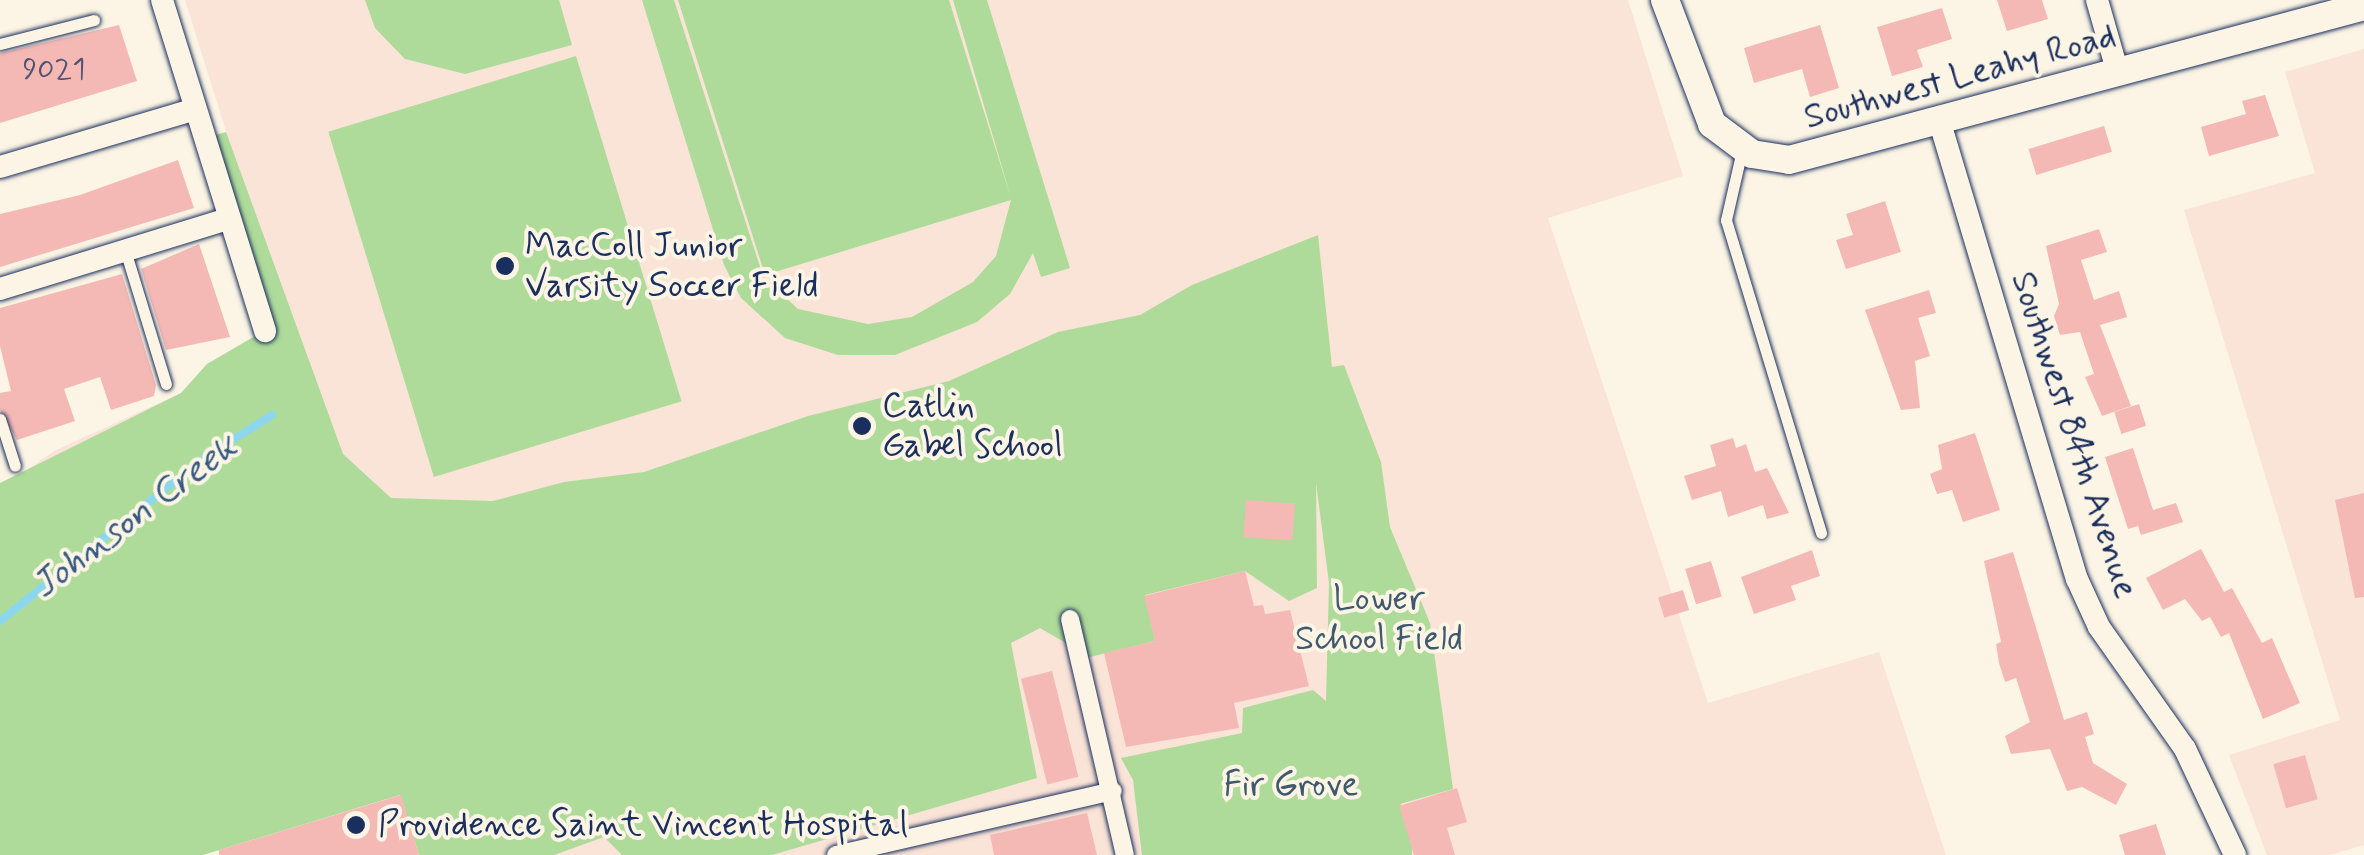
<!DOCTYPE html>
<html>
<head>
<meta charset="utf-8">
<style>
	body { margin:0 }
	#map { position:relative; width:2364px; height:855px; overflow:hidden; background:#fcf5e5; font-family:Mynerve,sans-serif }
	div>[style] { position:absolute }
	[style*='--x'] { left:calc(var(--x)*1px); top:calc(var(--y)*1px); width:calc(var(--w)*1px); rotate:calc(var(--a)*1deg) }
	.built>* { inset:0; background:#fae3d7 }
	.green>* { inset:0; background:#aedb99; transform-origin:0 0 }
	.stream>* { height:8px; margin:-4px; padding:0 4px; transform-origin:4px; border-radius:4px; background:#8cd7ed }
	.building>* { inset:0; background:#f5b9b5; transform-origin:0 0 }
	.roads { filter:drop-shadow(0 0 2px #1b2f5e) drop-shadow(0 0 2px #1b2f5e) }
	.service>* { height:11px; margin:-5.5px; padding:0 5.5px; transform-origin:5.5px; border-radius:5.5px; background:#fcf5e5 }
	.pedestrian>* { height:18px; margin:-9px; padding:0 9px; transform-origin:9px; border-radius:9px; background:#fcf5e5 }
	.minor>* { height:22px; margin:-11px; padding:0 11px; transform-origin:11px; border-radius:11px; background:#fcf5e5 }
	.tertiary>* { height:28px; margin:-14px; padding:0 14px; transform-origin:14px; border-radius:14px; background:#fcf5e5 }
	.dots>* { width:28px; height:28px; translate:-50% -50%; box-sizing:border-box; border:5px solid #fcf5e5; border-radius:50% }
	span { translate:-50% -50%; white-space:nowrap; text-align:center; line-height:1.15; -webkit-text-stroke:8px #fcf5e5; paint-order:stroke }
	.number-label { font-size:30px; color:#525274 }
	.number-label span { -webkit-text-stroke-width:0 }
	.street-label { font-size:35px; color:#1b2f5e }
	.poi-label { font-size:35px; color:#1b2f5e }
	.left { translate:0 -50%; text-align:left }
	.park-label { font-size:35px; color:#405a6d }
	.water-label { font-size:38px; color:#375982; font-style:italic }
</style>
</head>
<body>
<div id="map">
	<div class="built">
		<div style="clip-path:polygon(185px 0,1628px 0,1683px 176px,1548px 218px,1708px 703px,1879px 652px,1946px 855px,456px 855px,0 489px,54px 451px,181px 393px,207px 364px,267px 329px,226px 131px)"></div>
		<div style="clip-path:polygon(2364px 49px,2364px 845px,2330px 855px,2267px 855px,2229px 755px,2340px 720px,2184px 210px,2315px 173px,2285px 72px)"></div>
	</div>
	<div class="green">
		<div style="clip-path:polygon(365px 0,559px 0,572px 45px,465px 74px,405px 59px,375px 28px)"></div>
		<div style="clip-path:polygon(642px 0,674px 0,763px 276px,798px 309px,868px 324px,912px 317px,973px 282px,996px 256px,1011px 200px,765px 275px,678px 0,949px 0,1011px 198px,953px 0,987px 0,1070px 268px,1041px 277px,1033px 253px,1010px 294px,977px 322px,895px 355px,838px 355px,785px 338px,741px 298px,724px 265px)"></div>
		<div style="left:576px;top:56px;width:361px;height:259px;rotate:73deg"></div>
		<div style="clip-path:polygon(226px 132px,343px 454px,391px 498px,493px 501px,564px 482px,644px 472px,808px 416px,949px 381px,1058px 332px,1140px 315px,1192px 285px,1318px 235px,1332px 367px,1344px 365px,1381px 462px,1390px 527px,1430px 623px,1453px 789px,1400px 804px,1414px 817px,1412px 855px,1142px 855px,1133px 780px,1121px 758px,1242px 733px,1243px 708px,1313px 690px,1326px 701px,1329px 583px,1316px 483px,1317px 588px,1289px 601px,1245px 571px,1145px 595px,1155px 641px,1090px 657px,1040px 628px,1011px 643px,1037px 778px,772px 855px,622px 855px,604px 837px,554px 855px,419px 855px,400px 795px,203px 855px,0 855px,0 483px,181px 393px,207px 364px,267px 329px,207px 137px)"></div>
	</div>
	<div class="stream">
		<div style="--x:0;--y:621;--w:265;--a:-38.6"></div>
		<div style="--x:207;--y:456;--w:77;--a:-32.2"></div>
	</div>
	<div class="building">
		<div style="clip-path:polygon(1997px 0,2042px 0,2048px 19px,2007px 31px)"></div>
		<div style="clip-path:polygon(1942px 8px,1952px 39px,1917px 50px,1923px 67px,1892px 76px,1877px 27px)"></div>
		<div style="clip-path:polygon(119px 25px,137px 81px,0 123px,0 53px)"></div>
		<div style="clip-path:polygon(1820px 25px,1839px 88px,1810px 97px,1802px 69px,1754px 83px,1744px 48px)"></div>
		<div style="clip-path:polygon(2265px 95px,2279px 136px,2209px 156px,2201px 127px,2246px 114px,2242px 101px)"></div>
		<div style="left:2104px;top:126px;width:27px;height:79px;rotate:73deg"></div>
		<div style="clip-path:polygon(178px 160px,194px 208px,0 267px,0 214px,80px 195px)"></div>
		<div style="clip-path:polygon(1885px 201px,1901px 252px,1846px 269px,1836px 240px,1853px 235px,1846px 214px)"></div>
		<div style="clip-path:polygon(2099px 229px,2107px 252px,2081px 260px,2094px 300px,2119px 291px,2127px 317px,2100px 325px,2131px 406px,2102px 416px,2085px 377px,2094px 374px,2080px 332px,2060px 335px,2054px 316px,2059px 304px,2046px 246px)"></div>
		<div style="clip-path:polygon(199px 244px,230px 337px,166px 350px,141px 269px)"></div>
		<div style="clip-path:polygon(122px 274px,156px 385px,154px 396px,111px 410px,100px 377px,64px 389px,75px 421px,17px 440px,0 410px,0 393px,11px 391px,0 346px,0 308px)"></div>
		<div style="clip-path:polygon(1929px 290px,1936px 313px,1918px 318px,1930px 356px,1915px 361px,1920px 408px,1901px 410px,1865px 310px)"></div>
		<div style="left:2139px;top:404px;width:23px;height:26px;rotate:72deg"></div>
		<div style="clip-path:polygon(1975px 433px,2000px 510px,1963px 522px,1952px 490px,1937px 494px,1930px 474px,1942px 469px,1938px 445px)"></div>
		<div style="clip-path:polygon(1733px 438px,1736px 448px,1746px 444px,1755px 472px,1767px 468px,1789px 513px,1767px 519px,1763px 505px,1728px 517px,1721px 491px,1692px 500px,1684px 476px,1716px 466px,1710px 445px)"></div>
		<div style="clip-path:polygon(2133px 448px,2153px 510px,2176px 503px,2183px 522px,2141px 535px,2138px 526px,2128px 529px,2105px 457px)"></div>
		<div style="clip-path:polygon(2364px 493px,2364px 597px,2355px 598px,2335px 500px)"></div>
		<div style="left:1246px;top:500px;width:49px;height:37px;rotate:4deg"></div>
		<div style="clip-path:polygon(2201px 549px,2224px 592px,2232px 588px,2262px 643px,2272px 638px,2300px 703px,2263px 719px,2229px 633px,2221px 637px,2210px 617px,2202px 621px,2185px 599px,2163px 610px,2146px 578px)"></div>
		<div style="clip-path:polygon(1812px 550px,1820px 576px,1791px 586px,1796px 600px,1754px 614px,1741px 577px)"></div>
		<div style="clip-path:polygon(2013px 552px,2064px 720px,2087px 712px,2094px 734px,2085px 737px,2093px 763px,2127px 784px,2116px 805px,2082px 787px,2067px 791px,2050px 749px,2011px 754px,2005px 736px,2030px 722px,2016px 678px,2005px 682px,1999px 663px,1996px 644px,2001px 642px,1984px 561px)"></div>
		<div style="left:1711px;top:561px;width:37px;height:27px;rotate:73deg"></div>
		<div style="clip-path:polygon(1245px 571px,1254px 606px,1263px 605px,1265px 614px,1290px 610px,1309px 686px,1234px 703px,1239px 728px,1126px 747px,1104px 653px,1155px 641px,1144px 596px)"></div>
		<div style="left:1683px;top:590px;width:21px;height:26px;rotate:73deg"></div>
		<div style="left:1052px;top:671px;width:109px;height:32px;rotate:76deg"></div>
		<div style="left:2305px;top:755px;width:46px;height:33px;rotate:74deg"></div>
		<div style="clip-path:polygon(1457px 788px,1467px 822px,1447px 828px,1455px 855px,1414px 855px,1399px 806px)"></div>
		<div style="clip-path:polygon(401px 795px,419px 855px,219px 855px,219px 850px)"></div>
		<div style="clip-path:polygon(1087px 813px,1097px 855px,994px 855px,990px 835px)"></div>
		<div style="clip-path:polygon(2156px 824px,2166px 855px,2125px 855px,2119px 835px)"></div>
	</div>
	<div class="roads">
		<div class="service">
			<div style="--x:0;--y:44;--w:97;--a:-14.3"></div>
			<div style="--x:1742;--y:150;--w:72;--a:102.9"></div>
			<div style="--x:1726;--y:220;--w:327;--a:73.1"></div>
			<div style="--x:125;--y:250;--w:140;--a:73"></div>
			<div style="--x:0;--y:419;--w:49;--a:72.3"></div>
		</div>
		<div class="pedestrian">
			<div style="--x:1070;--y:619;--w:242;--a:76.9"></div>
			<div style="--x:836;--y:855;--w:284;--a:-13"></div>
		</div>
		<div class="minor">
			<div style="--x:162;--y:0;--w:347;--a:72.7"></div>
			<div style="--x:2097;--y:0;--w:76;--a:74"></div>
			<div style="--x:1940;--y:123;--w:476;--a:73.3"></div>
			<div style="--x:2077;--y:579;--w:53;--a:65.4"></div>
			<div style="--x:2099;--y:627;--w:149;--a:54.8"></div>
			<div style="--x:2185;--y:749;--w:117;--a:64.7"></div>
			<div style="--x:0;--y:167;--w:201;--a:-16.5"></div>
			<div style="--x:0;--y:289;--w:239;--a:-17.1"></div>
		</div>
		<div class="tertiary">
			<div style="--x:1665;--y:0;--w:133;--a:69.2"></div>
			<div style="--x:1712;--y:124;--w:50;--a:36.9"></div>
			<div style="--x:1752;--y:154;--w:37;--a:9"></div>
			<div style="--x:1789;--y:160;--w:595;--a:-14.99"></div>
		</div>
	</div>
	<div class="dots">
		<div style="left:505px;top:266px;background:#1b2f5e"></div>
		<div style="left:862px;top:426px;background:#1b2f5e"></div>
		<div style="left:356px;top:825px;background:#1b2f5e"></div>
	</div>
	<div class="number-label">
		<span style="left:54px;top:70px">9021</span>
	</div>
	<div class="street-label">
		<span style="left:1960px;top:77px;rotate:-15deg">Southwest Leahy Road</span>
		<span style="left:2074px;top:435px;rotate:72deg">Southwest 84th Avenue</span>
	</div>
	<div class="poi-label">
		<span class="left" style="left:525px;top:266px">MacColl Junior<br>Varsity Soccer Field</span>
		<span class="left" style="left:882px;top:426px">Catlin<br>Gabel School</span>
		<span class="left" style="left:378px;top:825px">Providence Saint Vincent Hospital</span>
	</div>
	<div class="park-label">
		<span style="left:1379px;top:619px">Lower<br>School Field</span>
		<span style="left:1291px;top:785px">Fir Grove</span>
	</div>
	<div class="water-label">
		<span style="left:135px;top:517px;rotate:-37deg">Johnson Creek</span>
	</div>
</div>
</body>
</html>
